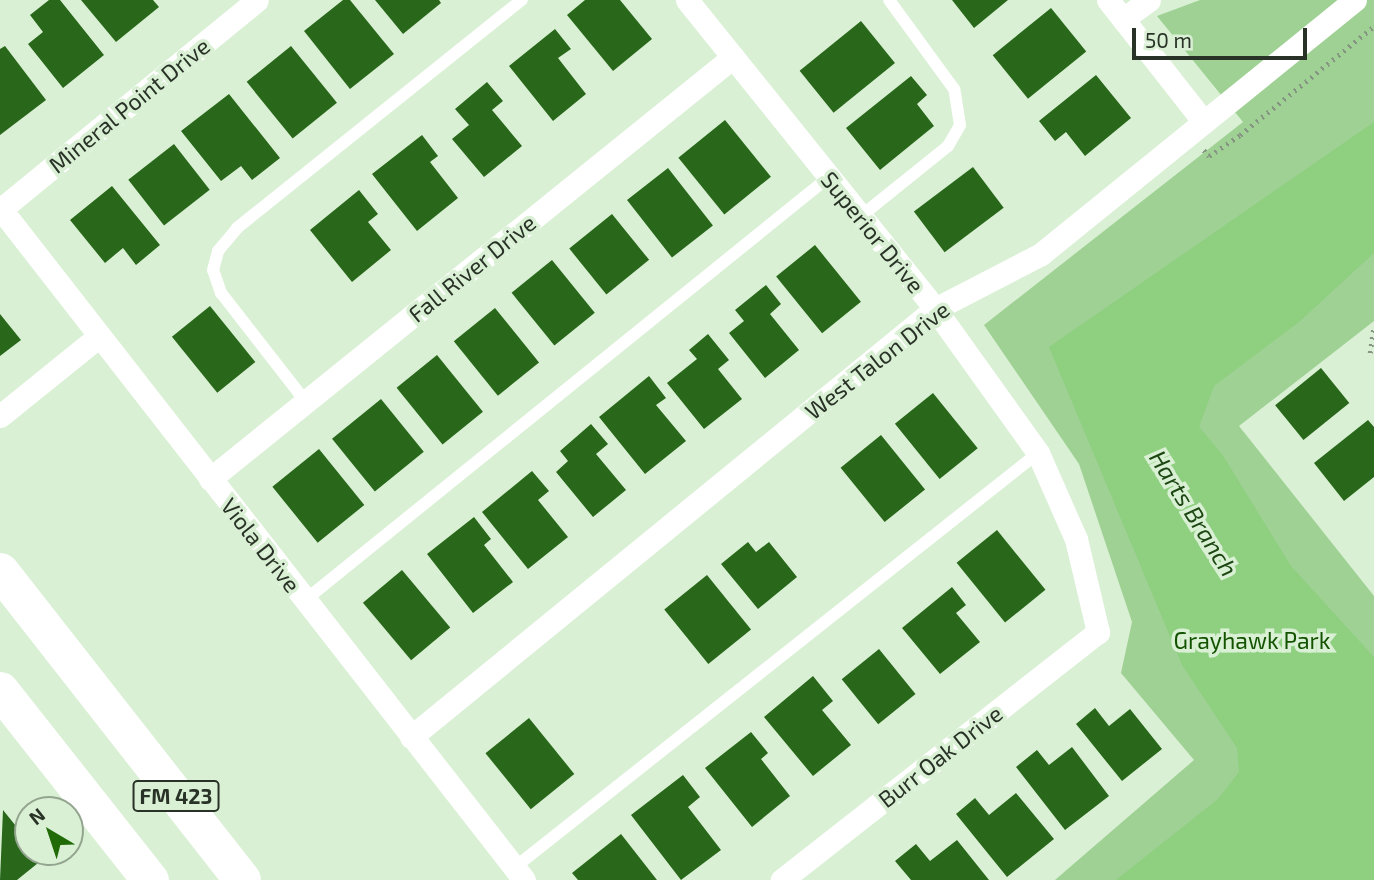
<!DOCTYPE html>
<html>
<head>
<meta charset="utf-8">
<style>
	body { margin:0 }
	#map { position:relative; width:1374px; height:880px; overflow:hidden; background:#d9f0d4; font-family:"Exo 2",sans-serif }
	div>[style] { position:absolute }
	[style*='--x'] { left:calc(var(--x)*1px); top:calc(var(--y)*1px); width:calc(var(--w)*1px); rotate:calc(var(--a)*1deg) }
	.green>* { inset:0; background:#9fd194 }
	.water>* { inset:0; background:#8ecf80 }
	.building>* { inset:0; background:#29681a; transform-origin:0 0 }
	.path>* { height:4.5px; margin-top:-2.25px; transform-origin:0; background:repeating-linear-gradient(90deg,#859581 0 2px,transparent 0 7px) }
	.lane>* { height:12px; margin:-6px; padding:0 6px; transform-origin:6px; border-radius:6px; background:#fff }
	.street>* { height:23px; margin:-11.5px; padding:0 11.5px; transform-origin:11.5px; border-radius:11.5px; background:#fff }
	.primary>* { height:37px; margin:-18.5px; padding:0 18.5px; transform-origin:18.5px; border-radius:18.5px; background:#fff }
	span { translate:-50% -50%; white-space:nowrap; text-align:center; line-height:1.15; -webkit-text-stroke:7px #d9f0d4; paint-order:stroke }
	.shield-label span { padding:2px 5px; background:#d9f0d4; border:2px solid; border-radius:5px; -webkit-text-stroke-width:0 }
	.shield-label { font-size:21px; color:#293227; font-weight:700 }
	.street-label { font-size:23px; color:#293227 }
	.park-label { font-size:23px; color:#135300 }
	.water-label { font-size:24px; color:#1c4712; font-style:italic }
	.north { position:absolute; left:14px; top:796px; width:70px; height:70px; box-sizing:border-box; background:#d9f0d4; border:2px solid #93a48f; border-radius:50%; rotate:321deg; font-size:19px; font-weight:700; line-height:28px; text-align:center; color:#293227 }
	.north::after { content:''; display:block; margin:auto; width:24px; height:32px; background:#206a08; clip-path:polygon(50% 0,100% 100%,50% 72%,0 100%) }
	.scale { position:absolute; left:1132px; top:28px; width:175px; height:32px; box-sizing:border-box; border:4px solid #293227; border-top:0; padding-left:9px; font-size:21px; line-height:24px; white-space:nowrap; color:#293227; -webkit-text-stroke:5px #d9f0d4; paint-order:stroke }
</style>
</head>
<body>
<div id="map">
	<div class="green">
		<div style="clip-path:polygon(1200px 0,1374px 0,1374px 321px,1239px 426px,1374px 596px,1374px 880px,1055px 880px,1194px 760px,1121px 673px,1132px 622px,1079px 464px,984px 325px,1243px 122px,1157px 16px)"></div>
	</div>
	<div class="water">
		<div style="clip-path:polygon(1374px 122px,1374px 253px,1299px 322px,1214px 386px,1199px 427px,1222px 454px,1291px 566px,1374px 657px,1374px 880px,1116px 880px,1218px 799px,1239px 772px,1237px 748px,1182px 665px,1049px 347px)"></div>
	</div>
	<div class="building">
		<div style="clip-path:polygon(49px 0,60px 0,104px 55px,63px 88px,28px 44px,43px 32px,30px 15px)"></div>
		<div style="clip-path:polygon(81px 0,153px 0,159px 7px,116px 42px)"></div>
		<div style="clip-path:polygon(343px 0,350px 0,394px 54px,350px 89px,304px 31px)"></div>
		<div style="clip-path:polygon(375px 0,439px 0,441px 3px,403px 34px)"></div>
		<div style="clip-path:polygon(585px 0,620px 0,652px 39px,613px 71px,567px 15px)"></div>
		<div style="clip-path:polygon(952px 0,1008px 0,974px 28px)"></div>
		<div style="left:1051px;top:8px;width:56px;height:75px;rotate:51deg"></div>
		<div style="left:861px;top:21px;width:54px;height:79px;rotate:51deg"></div>
		<div style="clip-path:polygon(555px 29px,571px 49px,558px 58px,586px 94px,553px 121px,509px 66px)"></div>
		<div style="clip-path:polygon(5px 46px,46px 100px,0 135px,0 49px)"></div>
		<div style="left:291px;top:46px;width:73px;height:57px;rotate:51deg"></div>
		<div style="clip-path:polygon(1096px 75px,1131px 118px,1085px 156px,1066px 132px,1055px 141px,1039px 121px)"></div>
		<div style="clip-path:polygon(911px 76px,927px 95px,917px 104px,934px 126px,880px 170px,846px 128px)"></div>
		<div style="clip-path:polygon(487px 82px,503px 101px,492px 110px,522px 146px,484px 177px,452px 139px,469px 125px,455px 109px)"></div>
		<div style="clip-path:polygon(229px 94px,280px 158px,252px 180px,241px 166px,221px 181px,181px 131px)"></div>
		<div style="left:725px;top:120px;width:73px;height:60px;rotate:51deg"></div>
		<div style="clip-path:polygon(422px 135px,438px 156px,430px 162px,458px 198px,417px 231px,372px 174px)"></div>
		<div style="left:174px;top:144px;width:58px;height:58px;rotate:52deg"></div>
		<div style="left:973px;top:167px;width:51px;height:74px;rotate:53deg"></div>
		<div style="left:668px;top:168px;width:73px;height:52px;rotate:52deg"></div>
		<div style="clip-path:polygon(112px 186px,160px 245px,136px 265px,123px 248px,105px 263px,70px 220px)"></div>
		<div style="clip-path:polygon(359px 190px,378px 214px,368px 222px,391px 250px,352px 282px,310px 230px)"></div>
		<div style="left:612px;top:214px;width:59px;height:55px;rotate:51deg"></div>
		<div style="left:815px;top:245px;width:73px;height:50px;rotate:51deg"></div>
		<div style="left:552px;top:260px;width:68px;height:52px;rotate:51deg"></div>
		<div style="clip-path:polygon(766px 285px,781px 304px,770px 314px,799px 350px,765px 378px,729px 333px,744px 321px,735px 310px)"></div>
		<div style="left:210px;top:306px;width:72px;height:49px;rotate:51deg"></div>
		<div style="left:495px;top:308px;width:70px;height:53px;rotate:51deg"></div>
		<div style="clip-path:polygon(0 314px,21px 340px,0 356px)"></div>
		<div style="clip-path:polygon(708px 334px,729px 360px,718px 369px,742px 399px,704px 429px,667px 383px,697px 359px,689px 350px)"></div>
		<div style="left:437px;top:355px;width:73px;height:52px;rotate:51deg"></div>
		<div style="left:1321px;top:368px;width:45px;height:59px;rotate:51deg"></div>
		<div style="clip-path:polygon(649px 376px,666px 398px,656px 405px,686px 441px,645px 474px,599px 417px)"></div>
		<div style="left:933px;top:393px;width:71px;height:49px;rotate:51deg"></div>
		<div style="left:381px;top:399px;width:68px;height:63px;rotate:51deg"></div>
		<div style="clip-path:polygon(1368px 420px,1374px 427px,1374px 477px,1344px 501px,1314px 463px)"></div>
		<div style="clip-path:polygon(591px 424px,608px 444px,596px 454px,626px 490px,593px 517px,556px 472px,568px 461px,560px 451px)"></div>
		<div style="left:881px;top:435px;width:70px;height:52px;rotate:51deg"></div>
		<div style="left:319px;top:449px;width:72px;height:60px;rotate:51deg"></div>
		<div style="clip-path:polygon(532px 471px,549px 491px,538px 500px,568px 537px,528px 569px,482px 512px)"></div>
		<div style="clip-path:polygon(474px 517px,491px 539px,484px 545px,513px 582px,473px 613px,427px 554px)"></div>
		<div style="left:997px;top:530px;width:77px;height:52px;rotate:51deg"></div>
		<div style="clip-path:polygon(748px 542px,756px 552px,769px 542px,797px 577px,758px 609px,721px 564px)"></div>
		<div style="left:402px;top:570px;width:75px;height:51px;rotate:50deg"></div>
		<div style="left:707px;top:575px;width:70px;height:55px;rotate:51deg"></div>
		<div style="clip-path:polygon(952px 587px,966px 605px,956px 613px,980px 642px,940px 674px,902px 628px)"></div>
		<div style="left:879px;top:649px;width:58px;height:48px;rotate:51deg"></div>
		<div style="clip-path:polygon(813px 676px,833px 701px,822px 710px,851px 745px,813px 776px,764px 717px)"></div>
		<div style="clip-path:polygon(1095px 708px,1109px 726px,1130px 709px,1162px 749px,1122px 781px,1076px 724px)"></div>
		<div style="left:529px;top:718px;width:72px;height:56px;rotate:51deg"></div>
		<div style="clip-path:polygon(751px 732px,768px 753px,761px 759px,790px 796px,752px 827px,705px 768px)"></div>
		<div style="clip-path:polygon(1072px 747px,1109px 796px,1065px 830px,1016px 767px,1037px 750px,1049px 765px)"></div>
		<div style="clip-path:polygon(683px 775px,700px 797px,688px 807px,721px 850px,681px 880px,631px 815px)"></div>
		<div style="clip-path:polygon(1016px 793px,1054px 839px,1007px 877px,956px 814px,975px 798px,989px 815px)"></div>
		<div style="clip-path:polygon(3px 810px,28px 841px,28px 852px,43px 859px,17px 880px,0 880px)"></div>
		<div style="clip-path:polygon(621px 834px,657px 880px,578px 880px,572px 873px)"></div>
		<div style="clip-path:polygon(957px 840px,989px 880px,911px 880px,895px 861px,916px 844px,930px 861px)"></div>
	</div>
	<div class="path">
		<div style="--x:1204;--y:150;--w:8;--a:50"></div>
		<div style="--x:1209;--y:156;--w:37;--a:-34"></div>
		<div style="--x:1240;--y:135;--w:173;--a:-39.1"></div>
		<div style="--x:1370;--y:353;--w:27;--a:-82"></div>
	</div>
	<div class="lane">
		<div style="--x:861;--y:216;--w:112;--a:-38.8"></div>
		<div style="--x:948;--y:146;--w:24;--a:-60"></div>
		<div style="--x:960;--y:125;--w:36;--a:-99"></div>
		<div style="--x:954;--y:89;--w:110;--a:-126.1"></div>
		<div style="--x:306;--y:402;--w:138;--a:-127.9"></div>
		<div style="--x:221;--y:293;--w:24;--a:-109"></div>
		<div style="--x:213;--y:270;--w:20;--a:-75"></div>
		<div style="--x:218;--y:251;--w:30;--a:-50"></div>
		<div style="--x:237;--y:228;--w:365;--a:-38.7"></div>
		<div style="--x:304;--y:601;--w:675;--a:-38.93"></div>
		<div style="--x:514;--y:868;--w:668;--a:-38.38"></div>
	</div>
	<div class="street">
		<div style="--x:687;--y:0;--w:396;--a:51.2"></div>
		<div style="--x:935;--y:309;--w:177;--a:54.4"></div>
		<div style="--x:1038;--y:453;--w:94;--a:66.2"></div>
		<div style="--x:1076;--y:539;--w:96;--a:76.7"></div>
		<div style="--x:1098;--y:632;--w:402;--a:141.9"></div>
		<div style="--x:1108;--y:0;--w:155;--a:51.8"></div>
		<div style="--x:1123;--y:19;--w:32;--a:-36"></div>
		<div style="--x:0;--y:208;--w:852;--a:52.05"></div>
		<div style="--x:1;--y:209;--w:330;--a:-39.2"></div>
		<div style="--x:0;--y:416;--w:127;--a:-38.9"></div>
		<div style="--x:210;--y:479;--w:672;--a:-38.9"></div>
		<div style="--x:411;--y:737;--w:677;--a:-39.24"></div>
		<div style="--x:935;--y:309;--w:119;--a:-27.4"></div>
		<div style="--x:1041;--y:254;--w:404;--a:-39"></div>
	</div>
	<div class="primary">
		<div style="--x:0;--y:571;--w:392;--a:51.9"></div>
		<div style="--x:0;--y:690;--w:242;--a:51.7"></div>
	</div>
	<div class="shield-label">
		<span style="left:176px;top:796px">FM 423</span>
	</div>
	<div class="street-label">
		<span style="left:129px;top:105px;rotate:-39deg">Mineral Point Drive</span>
		<span style="left:873px;top:232px;rotate:51deg">Superior Drive</span>
		<span style="left:472px;top:268px;rotate:-39deg">Fall River Drive</span>
		<span style="left:877px;top:360px;rotate:-38deg">West Talon Drive</span>
		<span style="left:261px;top:545px;rotate:52deg">Viola Drive</span>
		<span style="left:940px;top:756px;rotate:-38deg">Burr Oak Drive</span>
	</div>
	<div class="park-label">
		<span style="left:1252px;top:640px">Grayhawk Park</span>
	</div>
	<div class="water-label">
		<span style="left:1194px;top:513px;rotate:58deg">Harts Branch</span>
	</div>
	<div class="north">N</div>
	<div class="scale">50 m</div>
</div>
</body>
</html>
